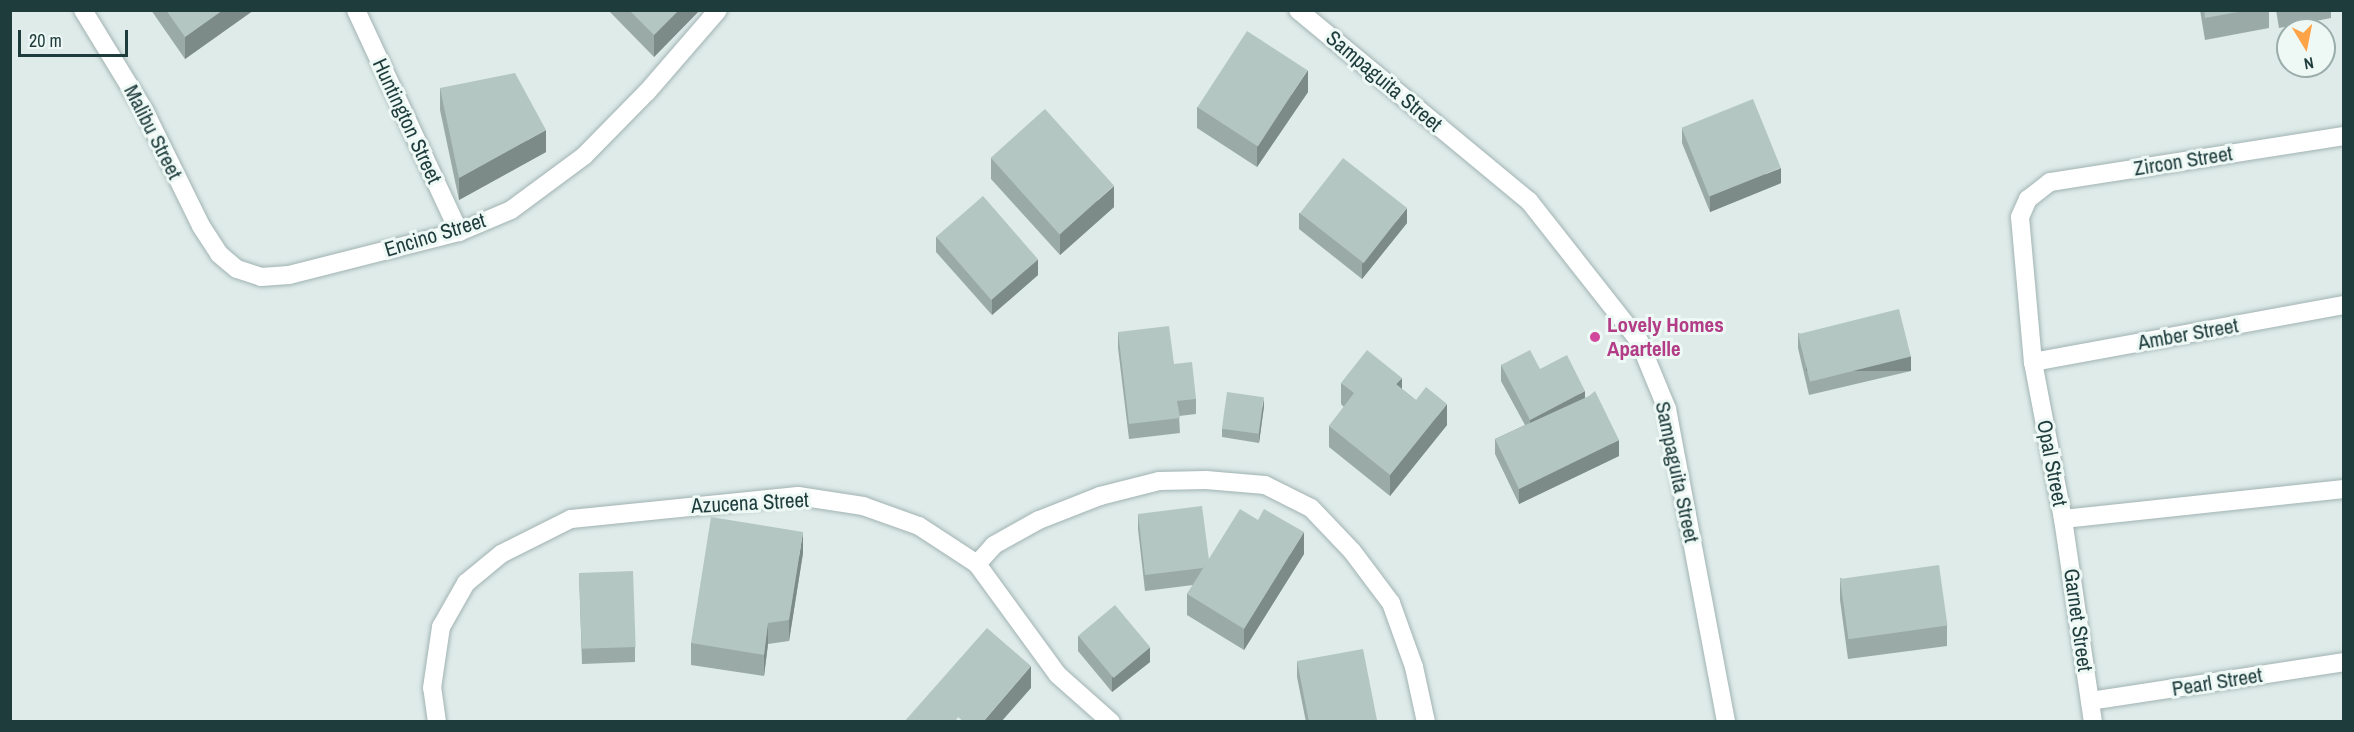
<!DOCTYPE html>
<style>
body{margin:0}
#map{position:relative;width:2354px;height:732px;overflow:hidden;background:#deebe9;font-family:"Archivo Narrow",sans-serif}
div>[style]{position:absolute}
.roads{filter:drop-shadow(0 0 2px #a1b3b2) drop-shadow(0 0 2px #a1b3b2)}
.minor>*{height:18px;margin:-9px;padding:0 9px;transform-origin:9px;border-radius:9px;background:#fff}
.wall>*{inset:0;background:#9aaaa7}
.shaded-wall>*{inset:0;background:#7d8b88;transform-origin:0 0}
.building>*{inset:0;background:#b3c6c2;transform-origin:0 0}
.dots>*{width:16px;height:16px;translate:-50% -50%;box-sizing:border-box;border:3px solid #eef8f5;border-radius:50%}
span{translate:-50% -50%;white-space:nowrap;text-align:center;line-height:1.15;-webkit-text-stroke:6px #eef8f5;paint-order:stroke}
.street-label{font-size:21px;color:#1e3c3c}
.hotel-label{font-size:21px;color:#b23c85;font-weight:700}
.left{translate:0 -50%;text-align:left}
.frame{position:absolute;inset:0;border:12px solid #1e3c3c;pointer-events:none}
.north{position:absolute;left:2276px;top:18px;width:60px;height:60px;box-sizing:border-box;background:#eef8f5;border:2px solid #9badab;border-radius:50%;rotate:170deg;font-size:16px;font-weight:700;line-height:24px;text-align:center;color:#1e3c3c}
.north::after{content:'';display:block;margin:auto;width:21px;height:27px;background:#ffa348;clip-path:polygon(50% 0,100% 100%,50% 72%,0 100%)}
.scale{position:absolute;left:18px;top:30px;width:110px;height:27px;box-sizing:border-box;border:3px solid #1e3c3c;border-top:0;padding-left:8px;font-size:18px;line-height:21px;white-space:nowrap;color:#1e3c3c;-webkit-text-stroke:4px #eef8f5;paint-order:stroke}
</style>
<div id="map">
<div class="roads">
<div class="minor">
<i style="left:83px;top:10px;width:117px;rotate:58.6deg"></i>
<i style="left:144px;top:110px;width:129px;rotate:63.8deg"></i>
<i style="left:201px;top:226px;width:33px;rotate:57deg"></i>
<i style="left:219px;top:254px;width:23px;rotate:40deg"></i>
<i style="left:237px;top:269px;width:25px;rotate:18deg"></i>
<i style="left:261px;top:277px;width:28px;rotate:-4deg"></i>
<i style="left:289px;top:275px;width:175px;rotate:-14.2deg"></i>
<i style="left:459px;top:232px;width:56px;rotate:-22.9deg"></i>
<i style="left:511px;top:210px;width:91px;rotate:-36.5deg"></i>
<i style="left:584px;top:156px;width:90px;rotate:-45.5deg"></i>
<i style="left:647px;top:92px;width:108px;rotate:-49.1deg"></i>
<i style="left:356px;top:10px;width:245px;rotate:65.1deg"></i>
<i style="left:1298px;top:10px;width:300px;rotate:39.6deg"></i>
<i style="left:1529px;top:201px;width:178px;rotate:51.8deg"></i>
<i style="left:1639px;top:341px;width:74px;rotate:67.6deg"></i>
<i style="left:1667px;top:409px;width:319px;rotate:79.3deg"></i>
<i style="left:2344px;top:136px;width:298px;rotate:171.1deg"></i>
<i style="left:2050px;top:182px;width:28px;rotate:142deg"></i>
<i style="left:2028px;top:199px;width:20px;rotate:114deg"></i>
<i style="left:2020px;top:217px;width:146px;rotate:84.9deg"></i>
<i style="left:2033px;top:362px;width:160px;rotate:79.2deg"></i>
<i style="left:2063px;top:519px;width:283px;rotate:-6.1deg"></i>
<i style="left:2033px;top:362px;width:316px;rotate:-10.4deg"></i>
<i style="left:2063px;top:519px;width:205px;rotate:81.6deg"></i>
<i style="left:977px;top:564px;width:25px;rotate:-48deg"></i>
<i style="left:994px;top:545px;width:51px;rotate:-29.1deg"></i>
<i style="left:1039px;top:520px;width:66px;rotate:-21.5deg"></i>
<i style="left:1100px;top:496px;width:61px;rotate:-14.3deg"></i>
<i style="left:1159px;top:481px;width:47px;rotate:-1.2deg"></i>
<i style="left:1206px;top:480px;width:59px;rotate:4.8deg"></i>
<i style="left:1265px;top:485px;width:51px;rotate:26.6deg"></i>
<i style="left:1311px;top:508px;width:59px;rotate:46.4deg"></i>
<i style="left:1352px;top:551px;width:65px;rotate:53.1deg"></i>
<i style="left:1391px;top:603px;width:68px;rotate:70.2deg"></i>
<i style="left:1414px;top:667px;width:56px;rotate:77.7deg"></i>
<i style="left:2090px;top:701px;width:257px;rotate:-8.7deg"></i>
<i style="left:437px;top:722px;width:34px;rotate:-98deg"></i>
<i style="left:432px;top:688px;width:62px;rotate:-81.6deg"></i>
<i style="left:441px;top:627px;width:51px;rotate:-60.4deg"></i>
<i style="left:466px;top:583px;width:45px;rotate:-39.6deg"></i>
<i style="left:501px;top:554px;width:78px;rotate:-26.6deg"></i>
<i style="left:571px;top:519px;width:228px;rotate:-5.8deg"></i>
<i style="left:798px;top:496px;width:66px;rotate:8.7deg"></i>
<i style="left:863px;top:506px;width:59px;rotate:19.7deg"></i>
<i style="left:919px;top:526px;width:69px;rotate:33.2deg"></i>
<i style="left:977px;top:564px;width:137px;rotate:53.9deg"></i>
<i style="left:1058px;top:675px;width:71px;rotate:41.6deg"></i>
</div>
</div>
<div class="wall">
<i style="clip-path:polygon(151px 10px,254px 10px,185px 59px)"></i>
<i style="clip-path:polygon(608px 10px,700px 10px,654px 57px)"></i>
<i style="clip-path:polygon(2200px 10px,2269px 10px,2269px 28px,2205px 40px)"></i>
<i style="clip-path:polygon(2276px 10px,2331px 10px,2331px 18px,2279px 28px)"></i>
<i style="clip-path:polygon(440px 88px,546px 152px,459px 200px,440px 110px)"></i>
<i style="clip-path:polygon(1308px 92px,1257px 167px,1197px 128px,1197px 107px)"></i>
<i style="clip-path:polygon(1682px 128px,1781px 183px,1710px 212px,1682px 143px)"></i>
<i style="clip-path:polygon(991px 158px,1114px 207px,1060px 255px,991px 179px)"></i>
<i style="clip-path:polygon(1299px 213px,1407px 223px,1362px 279px,1299px 229px)"></i>
<i style="clip-path:polygon(936px 237px,1038px 275px,992px 315px,936px 252px)"></i>
<i style="clip-path:polygon(1118px 332px,1174px 364px,1196px 399px,1196px 414px,1179px 416px,1180px 433px,1129px 439px,1118px 348px)"></i>
<i style="clip-path:polygon(1798px 333px,1911px 371px,1809px 395px,1798px 348px)"></i>
<i style="clip-path:polygon(1501px 365px,1540px 369px,1585px 398px,1619px 456px,1519px 504px,1495px 454px,1495px 439px,1525px 425px,1501px 381px)"></i>
<i style="clip-path:polygon(1341px 383px,1402px 389px,1447px 425px,1390px 496px,1329px 447px,1329px 426px,1344px 407px,1341px 404px)"></i>
<i style="clip-path:polygon(1264px 406px,1259px 443px,1222px 437px,1222px 429px)"></i>
<i style="clip-path:polygon(1138px 514px,1209px 560px,1304px 554px,1244px 650px,1187px 615px,1187px 594px,1193px 585px,1145px 591px,1138px 529px)"></i>
<i style="clip-path:polygon(803px 553px,789px 641px,768px 644px,764px 676px,691px 665px,691px 643px)"></i>
<i style="clip-path:polygon(579px 573px,635px 647px,635px 662px,582px 664px)"></i>
<i style="clip-path:polygon(1840px 578px,1947px 625px,1947px 646px,1848px 659px,1840px 600px)"></i>
<i style="clip-path:polygon(1078px 636px,1150px 662px,1112px 692px,1078px 651px)"></i>
<i style="clip-path:polygon(1297px 661px,1377px 722px,1306px 722px,1297px 677px)"></i>
</div>
<div class="shaded-wall">
<i style="clip-path:polygon(223px 10px,254px 10px,185px 59px,185px 37px)"></i>
<i style="clip-path:polygon(679px 10px,700px 10px,654px 57px,654px 35px)"></i>
<i style="clip-path:polygon(1308px 70px,1308px 92px,1257px 167px,1257px 146px)"></i>
<i style="clip-path:polygon(546px 130px,546px 152px,459px 200px,459px 178px)"></i>
<i style="clip-path:polygon(1781px 168px,1781px 183px,1710px 212px,1710px 196px)"></i>
<i style="clip-path:polygon(1114px 186px,1114px 207px,1060px 255px,1060px 234px)"></i>
<i style="clip-path:polygon(1407px 208px,1407px 223px,1362px 279px,1362px 264px)"></i>
<i style="clip-path:polygon(1038px 259px,1038px 275px,992px 315px,992px 299px)"></i>
<i style="left:1911px;top:356px;width:15px;height:105px;rotate:90deg"></i>
<i style="clip-path:polygon(1402px 378px,1402px 399px,1396px 384px)"></i>
<i style="clip-path:polygon(1585px 391px,1585px 406px,1530px 435px,1530px 420px)"></i>
<i style="clip-path:polygon(1264px 397px,1264px 406px,1259px 443px,1259px 435px)"></i>
<i style="clip-path:polygon(1447px 404px,1447px 425px,1390px 496px,1390px 475px)"></i>
<i style="clip-path:polygon(1619px 440px,1619px 456px,1519px 504px,1519px 489px)"></i>
<i style="clip-path:polygon(803px 532px,803px 553px,789px 641px,789px 620px)"></i>
<i style="clip-path:polygon(1304px 532px,1304px 554px,1244px 650px,1244px 629px)"></i>
<i style="clip-path:polygon(768px 623px,768px 644px,764px 676px,764px 655px)"></i>
<i style="clip-path:polygon(1150px 647px,1150px 662px,1112px 692px,1112px 677px)"></i>
<i style="clip-path:polygon(1031px 666px,1031px 688px,1001px 722px,983px 722px)"></i>
</div>
<div class="building">
<i style="clip-path:polygon(166px 10px,223px 10px,185px 37px)"></i>
<i style="clip-path:polygon(629px 10px,679px 10px,654px 35px)"></i>
<i style="clip-path:polygon(2204px 10px,2249px 10px,2205px 18px)"></i>
<i style="left:1247px;top:31px;width:72px;height:91px;rotate:33deg"></i>
<i style="clip-path:polygon(515px 73px,546px 130px,459px 178px,440px 88px)"></i>
<i style="left:1753px;top:99px;width:74px;height:77px;rotate:68deg"></i>
<i style="left:1045px;top:109px;width:103px;height:73px;rotate:48deg"></i>
<i style="left:1343px;top:158px;width:81px;height:70px;rotate:38deg"></i>
<i style="left:983px;top:196px;width:84px;height:62px;rotate:49deg"></i>
<i style="left:1899px;top:309px;width:49px;height:104px;rotate:76deg"></i>
<i style="clip-path:polygon(1169px 326px,1174px 364px,1192px 362px,1196px 399px,1177px 401px,1180px 418px,1129px 424px,1118px 332px)"></i>
<i style="clip-path:polygon(1367px 350px,1402px 378px,1396px 384px,1416px 400px,1426px 387px,1447px 404px,1390px 475px,1329px 426px,1354px 393px,1341px 383px)"></i>
<i style="clip-path:polygon(1530px 350px,1540px 369px,1567px 355px,1585px 391px,1530px 420px,1501px 365px)"></i>
<i style="clip-path:polygon(1595px 391px,1619px 440px,1519px 489px,1495px 439px,1589px 396px)"></i>
<i style="left:1227px;top:392px;width:37px;height:37px;rotate:8deg"></i>
<i style="clip-path:polygon(1202px 506px,1209px 560px,1203px 568px,1145px 575px,1138px 514px)"></i>
<i style="clip-path:polygon(1240px 509px,1258px 520px,1264px 509px,1304px 532px,1244px 629px,1187px 594px)"></i>
<i style="clip-path:polygon(711px 517px,803px 532px,789px 620px,768px 623px,764px 655px,691px 643px)"></i>
<i style="left:1939px;top:565px;width:61px;height:100px;rotate:82deg"></i>
<i style="left:633px;top:571px;width:76px;height:54px;rotate:88deg"></i>
<i style="left:1115px;top:605px;width:55px;height:48px;rotate:50deg"></i>
<i style="clip-path:polygon(987px 628px,1031px 666px,983px 722px,964px 722px,958px 717px,955px 722px,904px 722px)"></i>
<i style="clip-path:polygon(1363px 649px,1377px 720px,1371px 722px,1309px 722px,1297px 661px)"></i>
</div>
<div class="dots">
<i style="left:1595px;top:337px;background:#d1479c"></i>
</div>
<div class="street-label">
<span style="left:1384px;top:81px;rotate:40deg">Sampaguita Street</span>
<span style="left:407px;top:121px;rotate:65deg">Huntington Street</span>
<span style="left:153px;top:132px;rotate:63deg">Malibu Street</span>
<span style="left:2183px;top:161px;rotate:-9deg">Zircon Street</span>
<span style="left:435px;top:235px;rotate:-17deg">Encino Street</span>
<span style="left:2188px;top:334px;rotate:-10deg">Amber Street</span>
<span style="left:2052px;top:463px;rotate:79deg">Opal Street</span>
<span style="left:1677px;top:472px;rotate:78deg">Sampaguita Street</span>
<span style="left:750px;top:503px;rotate:-3deg">Azucena Street</span>
<span style="left:2078px;top:620px;rotate:82deg">Garnet Street</span>
<span style="left:2217px;top:682px;rotate:-9deg">Pearl Street</span>
</div>
<div class="hotel-label">
<span class="left" style="left:1607px;top:337px">Lovely Homes<br>Apartelle</span>
</div>
<div class="frame"></div>
<div class="north">N</div>
<div class="scale">20 m</div>
</div>
